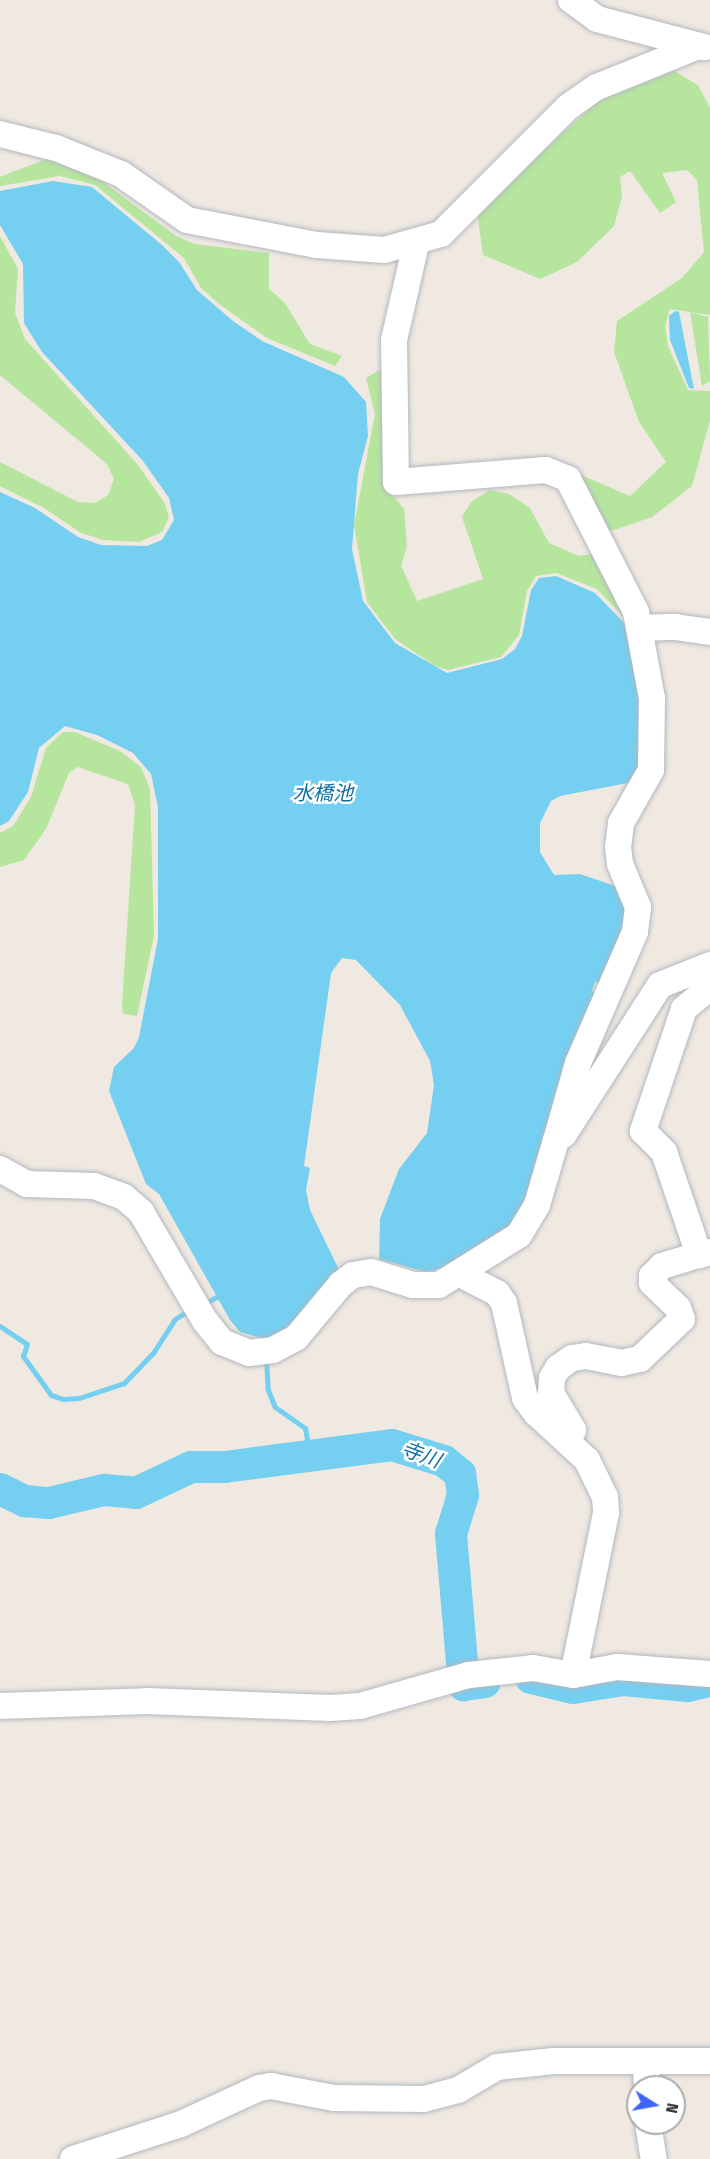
<!DOCTYPE html>
<meta charset="utf-8">
<style>
body{margin:0}
#map{position:relative;width:710px;height:2159px;overflow:hidden;background:#efe9e1;font-family:"Fira Sans Condensed","Noto Sans JP",sans-serif}
div>[style]{position:absolute}
.green>*{inset:0;background:#b6e59e}
.water>*{inset:0;background:#75cff0}
.stream>*{height:5px;margin:-2.5px;padding:0 2.5px;transform-origin:2.5px;border-radius:2.5px;background:#75cff0}
.river>*{height:32px;margin:-16px;padding:0 16px;transform-origin:16px;border-radius:16px;background:#75cff0}
.roads{filter:drop-shadow(0 0 2px #b4b7c1) drop-shadow(0 0 2px #b4b7c1)}
.minor>*{height:26px;margin:-13px;padding:0 13px;transform-origin:13px;border-radius:13px;background:#fff}
span{translate:-50% -50%;white-space:nowrap;text-align:center;line-height:1.15;-webkit-text-stroke:5px #fff;paint-order:stroke}
.water-label{font-size:20px;color:#0d6fa3;font-style:italic}
.north{position:absolute;left:626px;top:2075px;width:60px;height:60px;box-sizing:border-box;background:#fff;border:2px solid #ababab;border-radius:50%;rotate:101deg;font-size:16px;font-weight:700;line-height:24px;text-align:center;color:#2e2e2e}
.north::after{content:'';display:block;margin:auto;width:21px;height:27px;background:#4264fb;clip-path:polygon(50% 0,100% 100%,50% 72%,0 100%)}
</style>
<div id="map">
<div class="green">
<i style="clip-path:polygon(674px 71px,698px 85px,710px 108px,710px 315px,670px 309px,665px 325px,668px 346px,688px 390px,710px 391px,710px 420px,692px 486px,652px 517px,608px 532px,579px 485px,581px 475px,630px 496px,666px 462px,639px 422px,614px 352px,617px 321px,682px 278px,704px 252px,697px 180px,687px 170px,662px 173px,676px 202px,660px 213px,630px 171px,620px 177px,622px 196px,614px 226px,577px 262px,540px 279px,483px 255px,477px 212px,598px 101px)"></i>
<i style="clip-path:polygon(51px 157px,91px 173px,176px 236px,195px 244px,269px 253px,269px 289px,285px 303px,310px 344px,342px 356px,335px 366px,267px 338px,218px 303px,201px 288px,184px 258px,95px 185px,60px 176px,0 186px,0 177px)"></i>
<i style="clip-path:polygon(0 236px,18px 269px,15px 313px,25px 339px,139px 466px,165px 504px,169px 517px,162px 532px,139px 542px,104px 540px,81px 533px,44px 508px,0 486px,0 462px,78px 502px,95px 503px,108px 495px,114px 479px,107px 464px,0 375px)"></i>
<i style="clip-path:polygon(690px 312px,708px 317px,710px 381px,702px 386px)"></i>
<i style="clip-path:polygon(383px 368px,391px 493px,404px 509px,407px 546px,401px 566px,417px 601px,483px 579px,462px 517px,471px 502px,490px 490px,509px 494px,530px 508px,549px 543px,579px 556px,598px 553px,631px 625px,597px 589px,556px 573px,536px 576px,527px 591px,519px 635px,501px 657px,448px 670px,435px 666px,395px 639px,367px 602px,354px 525px,375px 414px,366px 378px)"></i>
<i style="clip-path:polygon(63px 732px,75px 732px,120px 751px,141px 767px,150px 789px,154px 936px,137px 1016px,123px 1014px,122px 1005px,135px 805px,128px 784px,78px 767px,69px 773px,46px 829px,24px 860px,0 867px,0 833px,13px 826px,31px 797px,46px 748px)"></i>
</div>
<div class="water">
<i style="clip-path:polygon(53px 181px,92px 187px,162px 245px,179px 262px,197px 290px,233px 321px,262px 341px,344px 377px,366px 402px,368px 436px,358px 474px,352px 549px,363px 601px,395px 643px,447px 673px,502px 659px,515px 649px,522px 636px,531px 590px,539px 578px,556px 576px,595px 593px,632px 631px,645px 695px,645px 770px,628px 783px,560px 796px,551px 801px,540px 823px,540px 852px,554px 875px,580px 874px,627px 890px,627px 910px,623px 931px,600px 983px,595px 982px,592px 991px,596px 993px,519px 1216px,504px 1234px,447px 1267px,426px 1272px,379px 1259px,380px 1219px,399px 1169px,427px 1133px,434px 1085px,430px 1061px,400px 1005px,356px 960px,342px 958px,331px 973px,304px 1166px,310px 1168px,306px 1190px,310px 1210px,341px 1274px,274px 1342px,240px 1332px,230px 1320px,159px 1194px,146px 1184px,109px 1091px,114px 1067px,134px 1048px,139px 1037px,158px 939px,158px 807px,151px 774px,133px 753px,97px 735px,65px 726px,39px 748px,28px 792px,9px 821px,0 826px,0 492px,35px 508px,78px 537px,101px 545px,147px 546px,162px 540px,174px 520px,169px 498px,143px 461px,42px 352px,24px 323px,23px 264px,0 225px,0 191px)"></i>
<i style="clip-path:polygon(675px 311px,679px 312px,694px 389px,689px 388px,670px 340px,669px 316px)"></i>
</div>
<div class="stream">
<i style="left:207px;top:1302px;width:15px;rotate:-28deg"></i>
<i style="left:0;top:1326px;width:32px;rotate:34deg"></i>
<i style="left:27px;top:1344px;width:13px;rotate:108deg"></i>
<i style="left:23px;top:1356px;width:48px;rotate:54.3deg"></i>
<i style="left:51px;top:1395px;width:13px;rotate:18deg"></i>
<i style="left:63px;top:1399px;width:16px;rotate:-4deg"></i>
<i style="left:79px;top:1398px;width:47px;rotate:-18.4deg"></i>
<i style="left:124px;top:1383px;width:42px;rotate:-46deg"></i>
<i style="left:153px;top:1353px;width:40px;rotate:-57.1deg"></i>
<i style="left:175px;top:1319px;width:17px;rotate:-33deg"></i>
<i style="left:266px;top:1357px;width:33px;rotate:87deg"></i>
<i style="left:268px;top:1390px;width:18px;rotate:68deg"></i>
<i style="left:275px;top:1407px;width:37px;rotate:35deg"></i>
<i style="left:305px;top:1428px;width:28px;rotate:80deg"></i>
</div>
<div class="river">
<i style="left:0;top:1489px;width:28px;rotate:26deg"></i>
<i style="left:25px;top:1501px;width:24px;rotate:5deg"></i>
<i style="left:49px;top:1503px;width:57px;rotate:-13.3deg"></i>
<i style="left:104px;top:1490px;width:32px;rotate:5deg"></i>
<i style="left:136px;top:1493px;width:61px;rotate:-25.3deg"></i>
<i style="left:191px;top:1467px;width:34px"></i>
<i style="left:225px;top:1467px;width:168px;rotate:-7.5deg"></i>
<i style="left:392px;top:1445px;width:54px;rotate:17.1deg"></i>
<i style="left:444px;top:1461px;width:21px;rotate:39deg"></i>
<i style="left:460px;top:1474px;width:21px;rotate:82deg"></i>
<i style="left:463px;top:1495px;width:41px;rotate:107.1deg"></i>
<i style="left:451px;top:1534px;width:152px;rotate:85.1deg"></i>
<i style="left:464px;top:1685px;width:21px;rotate:-8deg"></i>
<i style="left:531px;top:1678px;width:43px;rotate:13.4deg"></i>
<i style="left:573px;top:1688px;width:51px;rotate:-9.1deg"></i>
<i style="left:623px;top:1680px;width:65px;rotate:5.3deg"></i>
<i style="left:688px;top:1686px;width:23px;rotate:-13deg"></i>
</div>
<div class="roads">
<div class="minor">
<i style="left:571px;top:0;width:32px;rotate:36deg"></i>
<i style="left:597px;top:19px;width:111px;rotate:14.7deg"></i>
<i style="left:0;top:134px;width:58px;rotate:14deg"></i>
<i style="left:56px;top:148px;width:70px;rotate:21.8deg"></i>
<i style="left:121px;top:174px;width:80px;rotate:34.9deg"></i>
<i style="left:187px;top:220px;width:132px;rotate:10.9deg"></i>
<i style="left:317px;top:245px;width:67px;rotate:4.3deg"></i>
<i style="left:384px;top:250px;width:59px;rotate:-15.7deg"></i>
<i style="left:441px;top:234px;width:180px;rotate:-45deg"></i>
<i style="left:568px;top:107px;width:35px;rotate:-35deg"></i>
<i style="left:597px;top:87px;width:107px;rotate:-22deg"></i>
<i style="left:416px;top:244px;width:98px;rotate:102.9deg"></i>
<i style="left:394px;top:340px;width:142px;rotate:89.2deg"></i>
<i style="left:396px;top:482px;width:150px;rotate:-4.6deg"></i>
<i style="left:546px;top:470px;width:24px;rotate:22deg"></i>
<i style="left:568px;top:479px;width:149px;rotate:62.9deg"></i>
<i style="left:636px;top:612px;width:87px;rotate:79.5deg"></i>
<i style="left:652px;top:698px;width:72px;rotate:90.8deg"></i>
<i style="left:651px;top:770px;width:61px;rotate:119.5deg"></i>
<i style="left:621px;top:823px;width:24px;rotate:97deg"></i>
<i style="left:618px;top:847px;width:17px;rotate:83deg"></i>
<i style="left:620px;top:864px;width:47px;rotate:67.3deg"></i>
<i style="left:638px;top:907px;width:25px;rotate:97deg"></i>
<i style="left:635px;top:932px;width:143px;rotate:113.5deg"></i>
<i style="left:578px;top:1063px;width:80px;rotate:105.9deg"></i>
<i style="left:639px;top:628px;width:36px;rotate:-2deg"></i>
<i style="left:675px;top:627px;width:35px;rotate:8deg"></i>
<i style="left:710px;top:987px;width:34px;rotate:140deg"></i>
<i style="left:684px;top:1009px;width:129px;rotate:108.6deg"></i>
<i style="left:643px;top:1131px;width:30px;rotate:45deg"></i>
<i style="left:664px;top:1152px;width:109px;rotate:71.2deg"></i>
<i style="left:699px;top:1255px;width:11px;rotate:-15deg"></i>
<i style="left:0;top:1169px;width:31px;rotate:29deg"></i>
<i style="left:27px;top:1184px;width:67px;rotate:1.7deg"></i>
<i style="left:94px;top:1186px;width:32px;rotate:20deg"></i>
<i style="left:124px;top:1197px;width:23px;rotate:41deg"></i>
<i style="left:141px;top:1212px;width:126px;rotate:59.6deg"></i>
<i style="left:205px;top:1321px;width:27px;rotate:51deg"></i>
<i style="left:222px;top:1342px;width:29px;rotate:22deg"></i>
<i style="left:249px;top:1353px;width:24px;rotate:-7deg"></i>
<i style="left:273px;top:1350px;width:26px;rotate:-28deg"></i>
<i style="left:296px;top:1338px;width:70px;rotate:-50.2deg"></i>
<i style="left:341px;top:1284px;width:15px;rotate:-37deg"></i>
<i style="left:353px;top:1275px;width:18px;rotate:-9deg"></i>
<i style="left:371px;top:1272px;width:44px;rotate:17.2deg"></i>
<i style="left:413px;top:1285px;width:26px"></i>
<i style="left:439px;top:1285px;width:94px;rotate:-32deg"></i>
<i style="left:519px;top:1235px;width:35px;rotate:-59deg"></i>
<i style="left:537px;top:1205px;width:68px;rotate:-73.7deg"></i>
<i style="left:556px;top:1140px;width:10px;rotate:-37deg"></i>
<i style="left:564px;top:1134px;width:177px;rotate:-57.2deg"></i>
<i style="left:660px;top:985px;width:54px;rotate:-21.8deg"></i>
<i style="left:460px;top:1274px;width:42px;rotate:27.2deg"></i>
<i style="left:497px;top:1293px;width:12px;rotate:55deg"></i>
<i style="left:504px;top:1303px;width:97px;rotate:77.5deg"></i>
<i style="left:525px;top:1398px;width:19px;rotate:54deg"></i>
<i style="left:536px;top:1413px;width:69px;rotate:42.7deg"></i>
<i style="left:587px;top:1460px;width:41px;rotate:64.1deg"></i>
<i style="left:605px;top:1497px;width:16px;rotate:86deg"></i>
<i style="left:606px;top:1513px;width:165px;rotate:101.5deg"></i>
<i style="left:568px;top:1442px;width:13px;rotate:-67deg"></i>
<i style="left:573px;top:1430px;width:43px;rotate:-120.7deg"></i>
<i style="left:551px;top:1393px;width:15px;rotate:-86deg"></i>
<i style="left:552px;top:1378px;width:12px;rotate:-59deg"></i>
<i style="left:558px;top:1368px;width:17px;rotate:-36deg"></i>
<i style="left:572px;top:1358px;width:14px;rotate:-8deg"></i>
<i style="left:586px;top:1356px;width:36px;rotate:11deg"></i>
<i style="left:621px;top:1363px;width:19px;rotate:-12deg"></i>
<i style="left:640px;top:1359px;width:58px;rotate:-43.6deg"></i>
<i style="left:682px;top:1319px;width:12px;rotate:-110deg"></i>
<i style="left:678px;top:1308px;width:36px;rotate:-136deg"></i>
<i style="left:652px;top:1283px;width:7px;rotate:-90deg"></i>
<i style="left:652px;top:1276px;width:14px;rotate:-45deg"></i>
<i style="left:662px;top:1266px;width:39px;rotate:-17deg"></i>
<i style="left:0;top:1706px;width:147px;rotate:-1.9deg"></i>
<i style="left:147px;top:1701px;width:183px;rotate:2.2deg"></i>
<i style="left:330px;top:1708px;width:30px;rotate:-4deg"></i>
<i style="left:360px;top:1706px;width:113px;rotate:-15.9deg"></i>
<i style="left:469px;top:1675px;width:64px;rotate:-6.2deg"></i>
<i style="left:533px;top:1668px;width:41px;rotate:9.9deg"></i>
<i style="left:573px;top:1675px;width:45px;rotate:-10.3deg"></i>
<i style="left:617px;top:1667px;width:93px;rotate:4.3deg"></i>
<i style="left:646px;top:2062px;width:25px;rotate:88deg"></i>
<i style="left:648px;top:2123px;width:36px;rotate:81deg"></i>
<i style="left:73px;top:2159px;width:114px;rotate:-18deg"></i>
<i style="left:181px;top:2124px;width:86px;rotate:-24.8deg"></i>
<i style="left:259px;top:2088px;width:12px;rotate:-9deg"></i>
<i style="left:271px;top:2086px;width:64px;rotate:10.8deg"></i>
<i style="left:334px;top:2098px;width:90px;rotate:0.6deg"></i>
<i style="left:424px;top:2099px;width:35px;rotate:-15deg"></i>
<i style="left:458px;top:2090px;width:45px;rotate:-30.5deg"></i>
<i style="left:497px;top:2067px;width:57px;rotate:-6deg"></i>
<i style="left:554px;top:2061px;width:156px"></i>
</div>
</div>
<div class="water-label">
<span style="left:323px;top:793px">水橋池</span>
<span style="left:421px;top:1455px;rotate:20deg">寺川</span>
</div>
<div class="north">N</div>
</div>
